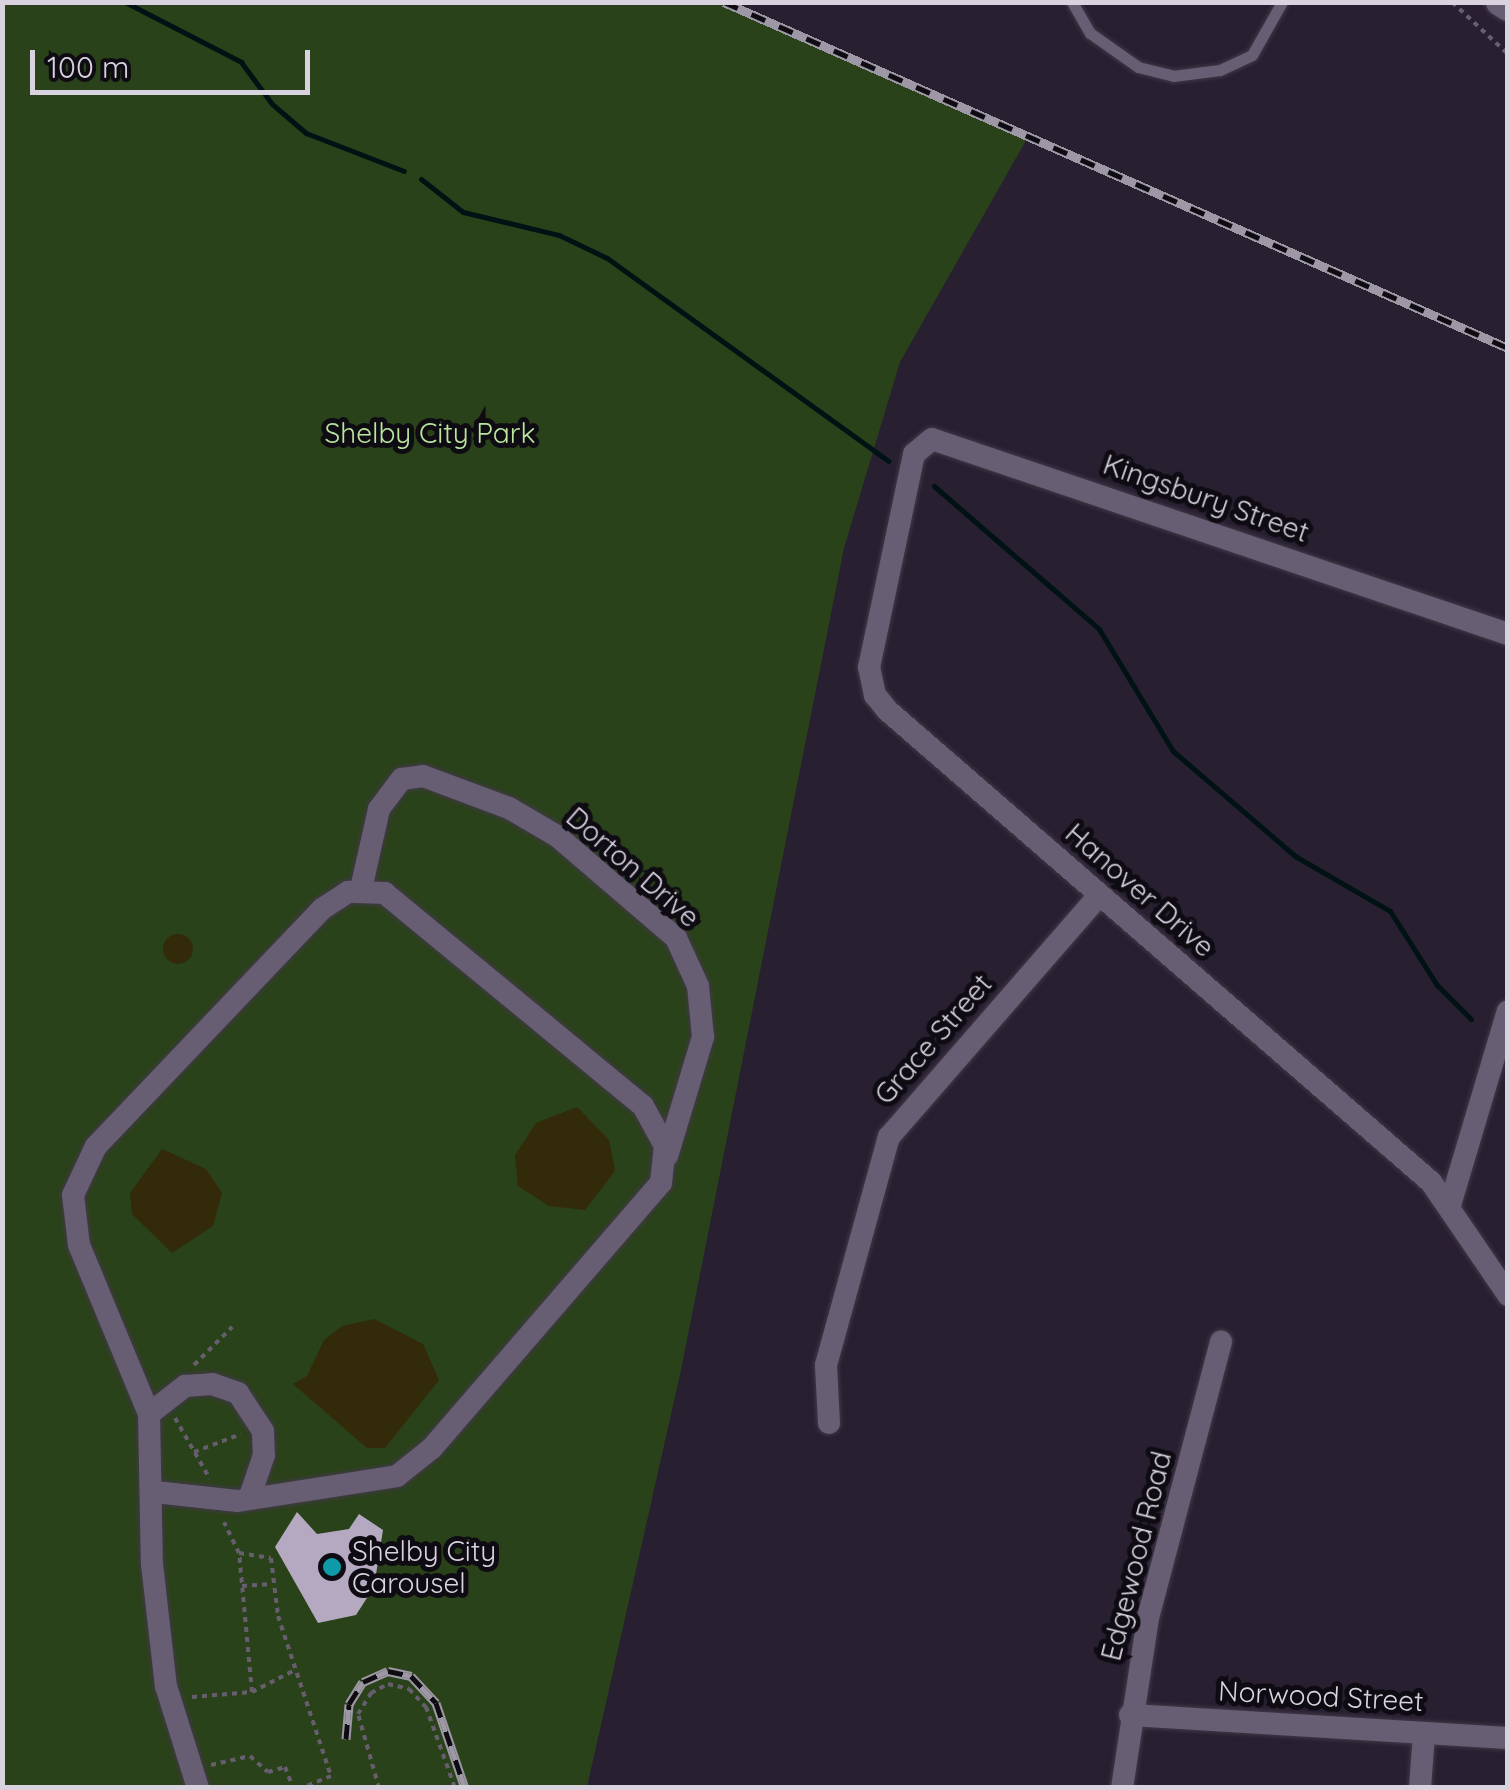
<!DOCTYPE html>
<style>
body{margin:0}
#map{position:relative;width:1510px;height:1790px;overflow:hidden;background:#281f31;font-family:Quicksand,sans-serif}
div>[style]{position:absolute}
.green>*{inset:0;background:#2a4219}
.sand>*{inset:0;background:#322a09}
.round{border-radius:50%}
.stream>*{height:5px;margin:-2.5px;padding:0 2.5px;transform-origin:2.5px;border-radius:2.5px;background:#001214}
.building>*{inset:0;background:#b4a9c1}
.path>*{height:4px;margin-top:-2px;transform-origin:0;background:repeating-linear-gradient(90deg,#665e6f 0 5px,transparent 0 10px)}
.roads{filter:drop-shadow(0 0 2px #403948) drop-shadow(0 0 2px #403948)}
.service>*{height:11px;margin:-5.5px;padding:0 5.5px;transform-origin:5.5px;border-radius:5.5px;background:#685e73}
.minor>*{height:22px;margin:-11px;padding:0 11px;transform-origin:11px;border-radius:11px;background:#685e73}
.tertiary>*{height:28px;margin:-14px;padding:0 14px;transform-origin:14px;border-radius:14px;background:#685e73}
.rail>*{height:9px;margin-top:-4.5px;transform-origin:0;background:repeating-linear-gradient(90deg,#0e0b13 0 15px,#9e97a5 0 30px);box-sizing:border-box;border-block:2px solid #9e97a5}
.dots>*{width:28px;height:28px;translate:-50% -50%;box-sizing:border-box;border:5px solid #0e0b13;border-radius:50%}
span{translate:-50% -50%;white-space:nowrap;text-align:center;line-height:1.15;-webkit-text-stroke:10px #0e0b13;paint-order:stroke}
.park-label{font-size:28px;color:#b9e59e}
.street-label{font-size:28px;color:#d9d3e0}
.poi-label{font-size:28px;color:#d9d3e0}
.left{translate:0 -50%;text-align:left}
.frame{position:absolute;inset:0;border:5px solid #d9d3e0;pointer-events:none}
.scale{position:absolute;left:30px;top:50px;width:280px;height:45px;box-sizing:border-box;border:5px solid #d9d3e0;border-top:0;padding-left:12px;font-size:30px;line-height:35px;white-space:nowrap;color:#d9d3e0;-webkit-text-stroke:8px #0e0b13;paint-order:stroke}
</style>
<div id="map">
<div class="green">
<i style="clip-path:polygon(3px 3px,724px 3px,1028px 137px,900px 362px,844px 548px,681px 1370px,587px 1787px,3px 1787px)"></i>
</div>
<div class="sand">
<i class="round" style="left:163px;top:934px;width:30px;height:30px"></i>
<i style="clip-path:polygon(577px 1107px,609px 1140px,615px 1171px,585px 1210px,549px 1206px,518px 1186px,515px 1155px,536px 1123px)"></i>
<i style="clip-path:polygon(162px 1149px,206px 1169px,222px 1193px,213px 1226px,172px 1253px,132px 1214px,130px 1193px)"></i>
<i style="clip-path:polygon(374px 1319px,423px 1344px,439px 1380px,385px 1448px,367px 1448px,293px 1384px,307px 1376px,324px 1340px,342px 1326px)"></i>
</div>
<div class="stream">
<i style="left:125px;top:2px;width:131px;rotate:27.3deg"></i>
<i style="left:241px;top:62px;width:52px;rotate:53.6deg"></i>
<i style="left:272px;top:104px;width:45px;rotate:40.5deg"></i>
<i style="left:306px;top:133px;width:105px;rotate:21.2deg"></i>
<i style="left:421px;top:179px;width:53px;rotate:38.2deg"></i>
<i style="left:463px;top:212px;width:99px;rotate:13.5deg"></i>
<i style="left:559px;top:235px;width:53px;rotate:25.6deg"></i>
<i style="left:607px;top:258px;width:347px;rotate:35.8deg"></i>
<i style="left:934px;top:486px;width:218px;rotate:40.9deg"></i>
<i style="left:1099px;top:629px;width:143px;rotate:58.8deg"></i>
<i style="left:1173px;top:751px;width:161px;rotate:40.7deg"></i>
<i style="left:1295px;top:856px;width:110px;rotate:30.1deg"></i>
<i style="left:1390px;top:911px;width:88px;rotate:57.6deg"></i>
<i style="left:1437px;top:985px;width:48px;rotate:45deg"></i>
</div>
<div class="building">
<i style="clip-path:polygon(297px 1512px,317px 1534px,349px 1529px,359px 1514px,383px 1530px,374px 1587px,356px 1615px,318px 1623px,275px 1547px)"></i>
</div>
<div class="path">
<i style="left:1452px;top:2px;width:76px;rotate:42.9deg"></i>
<i style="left:194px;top:1365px;width:54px;rotate:-45deg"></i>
<i style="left:175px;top:1418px;width:70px;rotate:60.2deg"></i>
<i style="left:194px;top:1452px;width:50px;rotate:-21deg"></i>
<i style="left:239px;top:1553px;width:32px;rotate:9deg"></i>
<i style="left:271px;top:1558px;width:58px;rotate:83.1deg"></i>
<i style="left:278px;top:1616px;width:169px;rotate:71.7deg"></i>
<i style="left:331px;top:1776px;width:32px;rotate:158deg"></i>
<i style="left:242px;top:1586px;width:30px;rotate:-4deg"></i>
<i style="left:252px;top:1692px;width:46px;rotate:-27.1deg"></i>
<i style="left:192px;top:1697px;width:60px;rotate:-4.8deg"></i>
<i style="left:252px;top:1692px;width:140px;rotate:-95.3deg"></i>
<i style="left:239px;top:1553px;width:34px;rotate:-116deg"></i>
<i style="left:211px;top:1765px;width:40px;rotate:-13deg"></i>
<i style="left:250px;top:1756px;width:24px;rotate:42deg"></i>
<i style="left:268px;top:1772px;width:18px;rotate:-16deg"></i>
<i style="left:285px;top:1767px;width:22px;rotate:69deg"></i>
<i style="left:379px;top:1788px;width:77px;rotate:-105.8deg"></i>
<i style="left:358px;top:1714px;width:25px;rotate:-58deg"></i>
<i style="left:371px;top:1693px;width:19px;rotate:-28deg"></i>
<i style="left:388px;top:1684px;width:22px;rotate:13deg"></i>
<i style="left:409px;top:1689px;width:25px;rotate:47deg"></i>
<i style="left:426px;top:1707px;width:86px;rotate:70.3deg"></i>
</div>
<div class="roads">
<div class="service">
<i style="left:1072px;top:2px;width:36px;rotate:60deg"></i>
<i style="left:1090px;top:33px;width:59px;rotate:35.3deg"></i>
<i style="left:1138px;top:67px;width:36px;rotate:14deg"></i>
<i style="left:1173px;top:76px;width:47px;rotate:-7.3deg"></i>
<i style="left:1220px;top:70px;width:35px;rotate:-25deg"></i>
<i style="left:1252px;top:55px;width:61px;rotate:-60.5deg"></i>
</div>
<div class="minor">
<i style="left:1508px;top:634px;width:608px;rotate:-161.3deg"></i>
<i style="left:932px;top:439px;width:23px;rotate:140deg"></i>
<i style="left:914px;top:454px;width:218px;rotate:101.9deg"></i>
<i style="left:869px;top:667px;width:29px;rotate:78deg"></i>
<i style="left:875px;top:695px;width:19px;rotate:51deg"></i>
<i style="left:887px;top:710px;width:720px;rotate:40.95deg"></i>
<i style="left:1431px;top:1182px;width:137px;rotate:55.7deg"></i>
<i style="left:361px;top:889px;width:82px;rotate:-77.3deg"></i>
<i style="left:379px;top:809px;width:38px;rotate:-53deg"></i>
<i style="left:402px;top:779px;width:21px;rotate:-8deg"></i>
<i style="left:423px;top:776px;width:92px;rotate:20.4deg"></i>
<i style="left:509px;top:808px;width:56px;rotate:30.3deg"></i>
<i style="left:557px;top:836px;width:157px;rotate:40.6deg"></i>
<i style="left:676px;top:938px;width:53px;rotate:65.4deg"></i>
<i style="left:698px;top:986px;width:51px;rotate:84.4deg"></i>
<i style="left:703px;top:1037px;width:124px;rotate:106.8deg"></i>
<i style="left:1450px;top:1205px;width:202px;rotate:-73.4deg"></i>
<i style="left:149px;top:1414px;width:46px;rotate:-37.9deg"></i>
<i style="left:185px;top:1386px;width:27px;rotate:-4deg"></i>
<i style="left:212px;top:1384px;width:28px;rotate:19deg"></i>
<i style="left:238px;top:1393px;width:45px;rotate:56.7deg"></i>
<i style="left:263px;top:1431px;width:24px;rotate:88deg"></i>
<i style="left:264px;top:1455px;width:46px;rotate:108.8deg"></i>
<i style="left:829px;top:1423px;width:58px;rotate:-93deg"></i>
<i style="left:826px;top:1365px;width:237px;rotate:-74.6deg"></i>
<i style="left:889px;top:1137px;width:320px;rotate:-49deg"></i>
<i style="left:155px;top:1492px;width:83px;rotate:6.2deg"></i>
<i style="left:238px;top:1501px;width:161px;rotate:-8.9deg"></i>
<i style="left:397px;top:1476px;width:45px;rotate:-38.7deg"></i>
<i style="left:432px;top:1448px;width:350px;rotate:-49.2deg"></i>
<i style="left:661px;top:1183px;width:37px;rotate:-84deg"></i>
<i style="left:665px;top:1146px;width:46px;rotate:-118.8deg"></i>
<i style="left:643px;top:1106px;width:335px;rotate:-140.5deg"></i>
<i style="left:385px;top:893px;width:37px;rotate:-178deg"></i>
<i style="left:348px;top:892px;width:31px;rotate:147deg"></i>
<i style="left:322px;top:909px;width:327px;rotate:133.6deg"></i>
<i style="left:96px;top:1146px;width:54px;rotate:115.1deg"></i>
<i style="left:73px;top:1195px;width:50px;rotate:83.2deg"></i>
<i style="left:79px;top:1245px;width:183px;rotate:67.5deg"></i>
<i style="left:149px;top:1414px;width:150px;rotate:88.9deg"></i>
<i style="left:152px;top:1564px;width:123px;rotate:83.5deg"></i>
<i style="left:166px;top:1686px;width:107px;rotate:72.6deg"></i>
<i style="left:1130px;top:1715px;width:379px;rotate:3.5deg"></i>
<i style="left:1122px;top:1788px;width:172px;rotate:-81.3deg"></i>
<i style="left:1148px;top:1618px;width:286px;rotate:-75.2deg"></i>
<i style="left:1420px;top:1788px;width:55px;rotate:-85.8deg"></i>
</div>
<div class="tertiary">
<i style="left:1500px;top:2px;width:9px;rotate:32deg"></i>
</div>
</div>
<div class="rail">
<i style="left:724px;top:2px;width:857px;rotate:23.81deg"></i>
<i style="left:346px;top:1739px;width:35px;rotate:-85deg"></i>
<i style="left:349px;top:1704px;width:26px;rotate:-58deg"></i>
<i style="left:363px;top:1682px;width:27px;rotate:-24deg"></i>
<i style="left:388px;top:1671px;width:24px;rotate:12deg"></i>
<i style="left:411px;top:1676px;width:37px;rotate:47deg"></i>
<i style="left:436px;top:1703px;width:90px;rotate:71.2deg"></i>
</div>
<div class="dots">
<i style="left:332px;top:1567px;background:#0f9aa8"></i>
</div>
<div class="park-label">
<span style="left:430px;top:433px">Shelby City Park</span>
</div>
<div class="street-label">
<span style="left:1206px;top:498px;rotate:19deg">Kingsbury Street</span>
<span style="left:633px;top:867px;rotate:41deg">Dorton Drive</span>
<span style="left:1140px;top:890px;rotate:41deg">Hanover Drive</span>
<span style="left:933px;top:1039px;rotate:-49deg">Grace Street</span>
<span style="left:1136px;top:1556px;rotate:-76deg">Edgewood Road</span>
<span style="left:1321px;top:1696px;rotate:3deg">Norwood Street</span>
</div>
<div class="poi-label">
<span class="left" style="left:352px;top:1567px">Shelby City<br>Carousel</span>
</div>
<div class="frame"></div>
<div class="scale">100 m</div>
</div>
